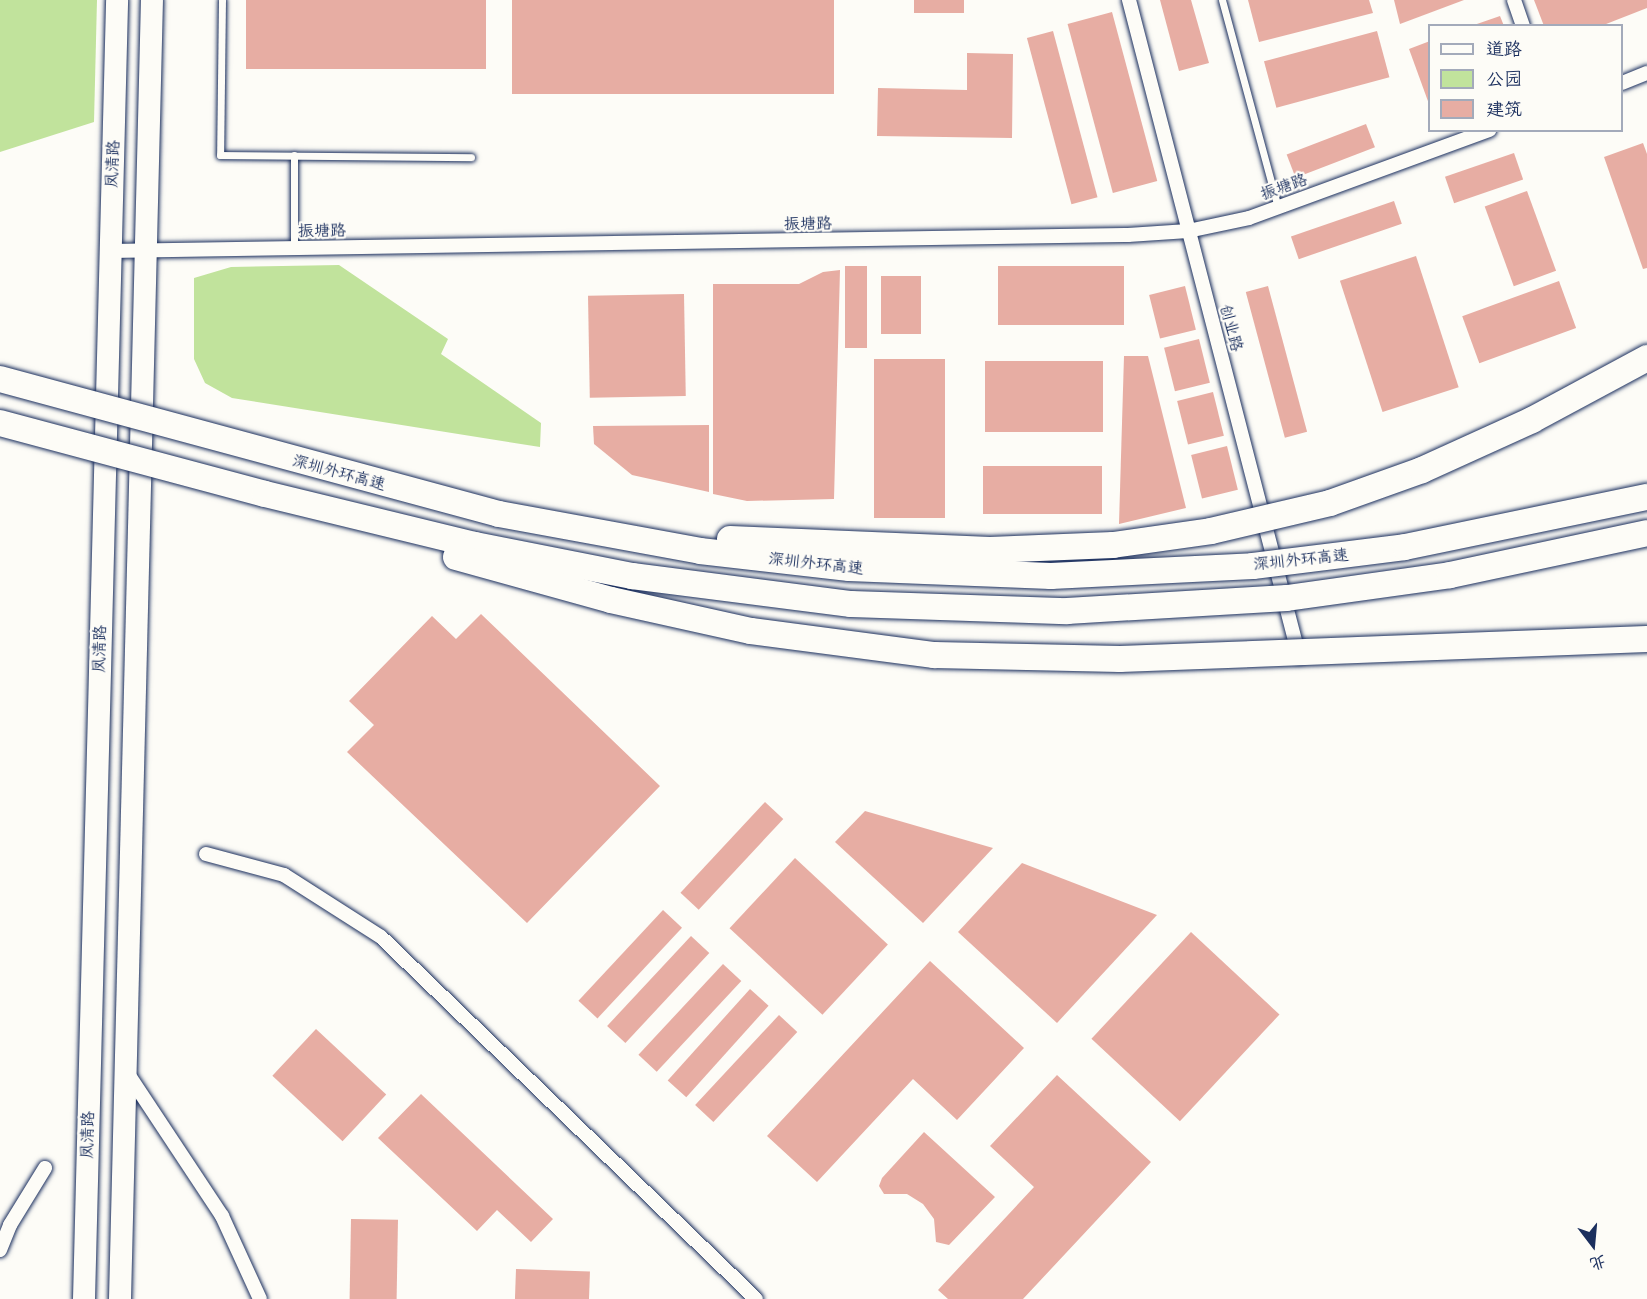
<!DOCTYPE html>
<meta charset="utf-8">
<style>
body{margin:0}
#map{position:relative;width:1647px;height:1299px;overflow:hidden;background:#fdfcf7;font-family:Sriracha,"LXGW WenKai TC",sans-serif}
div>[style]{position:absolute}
.green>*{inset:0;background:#c1e39c}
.building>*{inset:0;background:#e7ada3;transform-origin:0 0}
.roads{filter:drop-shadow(0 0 2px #1b2f5e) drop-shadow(0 0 2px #1b2f5e)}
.service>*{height:7px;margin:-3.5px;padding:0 3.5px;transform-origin:3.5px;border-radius:3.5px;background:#fdfcf7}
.minor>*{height:14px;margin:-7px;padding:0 7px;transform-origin:7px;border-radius:7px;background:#fdfcf7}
.trunk>*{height:22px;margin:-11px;padding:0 11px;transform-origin:11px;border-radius:11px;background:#fdfcf7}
.bridges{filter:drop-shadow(0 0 2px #1b2f5e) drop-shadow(0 0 2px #1b2f5e)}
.motorway-bridge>*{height:26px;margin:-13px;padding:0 13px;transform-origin:13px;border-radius:13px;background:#fdfcf7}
span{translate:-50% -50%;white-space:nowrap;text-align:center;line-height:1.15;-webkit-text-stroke:4.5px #fdfcf7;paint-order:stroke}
.street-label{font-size:16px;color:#1b2f5e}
.legend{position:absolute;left:1428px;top:24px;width:195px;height:108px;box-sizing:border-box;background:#fdfcf7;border:2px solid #a3aaba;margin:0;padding:8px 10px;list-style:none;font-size:18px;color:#1b2f5e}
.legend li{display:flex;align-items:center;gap:12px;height:30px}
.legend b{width:30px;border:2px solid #a3aaba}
.north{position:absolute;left:1563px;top:1215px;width:60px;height:60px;-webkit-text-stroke:4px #fdfcf7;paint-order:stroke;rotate:164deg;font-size:16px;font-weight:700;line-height:24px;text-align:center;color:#1b2f5e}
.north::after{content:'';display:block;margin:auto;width:21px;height:27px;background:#1b2f5e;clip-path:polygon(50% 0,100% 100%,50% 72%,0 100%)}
</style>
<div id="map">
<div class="green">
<i style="clip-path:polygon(0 0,97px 0,94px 122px,0 152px)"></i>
<i style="clip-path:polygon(339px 265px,448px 339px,441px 354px,541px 423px,540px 447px,232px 398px,205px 383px,194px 359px,194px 278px,231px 267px)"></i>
</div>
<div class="building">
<i style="left:246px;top:0;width:240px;height:69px"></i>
<i style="left:512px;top:0;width:322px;height:94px"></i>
<i style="left:914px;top:0;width:50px;height:13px"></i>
<i style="clip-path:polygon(1160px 0,1191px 0,1209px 63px,1179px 71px)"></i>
<i style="clip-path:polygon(1248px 0,1369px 0,1373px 13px,1259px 42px)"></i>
<i style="clip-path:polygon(1394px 0,1464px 0,1400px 24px)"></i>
<i style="clip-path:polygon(1534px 0,1647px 0,1647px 8px,1601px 26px,1544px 26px)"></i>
<i style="left:1112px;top:12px;width:175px;height:46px;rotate:75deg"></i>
<i style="clip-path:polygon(1500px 16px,1504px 26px,1474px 26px,1474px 25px)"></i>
<i style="left:1053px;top:31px;width:172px;height:27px;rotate:75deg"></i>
<i style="left:1377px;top:31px;width:48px;height:117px;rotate:75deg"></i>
<i style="clip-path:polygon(1430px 41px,1430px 104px,1429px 104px,1409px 49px)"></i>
<i style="clip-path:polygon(967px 53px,1013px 54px,1012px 138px,877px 136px,878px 88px,967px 90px)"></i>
<i style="left:1366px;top:124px;width:25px;height:85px;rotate:69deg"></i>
<i style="clip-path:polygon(1643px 143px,1647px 154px,1647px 268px,1643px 269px,1604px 157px)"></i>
<i style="left:1514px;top:153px;width:28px;height:73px;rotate:71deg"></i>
<i style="left:1527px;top:191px;width:85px;height:45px;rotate:70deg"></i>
<i style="left:1394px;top:201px;width:24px;height:109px;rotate:71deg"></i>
<i style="left:1416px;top:256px;width:138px;height:80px;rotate:72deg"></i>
<i style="left:845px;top:266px;width:22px;height:82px"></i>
<i style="left:998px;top:266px;width:126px;height:59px"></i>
<i style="clip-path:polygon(840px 270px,834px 499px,747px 501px,713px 494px,713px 284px,799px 284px,823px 272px)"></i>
<i style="left:921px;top:276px;width:58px;height:40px;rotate:90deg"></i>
<i style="left:1559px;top:281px;width:50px;height:103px;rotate:70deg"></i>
<i style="left:1185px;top:286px;width:45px;height:37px;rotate:76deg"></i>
<i style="left:1268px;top:286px;width:151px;height:23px;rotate:75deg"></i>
<i style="left:684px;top:294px;width:102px;height:96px;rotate:89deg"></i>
<i style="left:1199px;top:339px;width:45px;height:36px;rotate:76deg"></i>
<i style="clip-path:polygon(1124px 356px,1148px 356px,1186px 508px,1119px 524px)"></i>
<i style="left:874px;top:359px;width:71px;height:159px"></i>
<i style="left:985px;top:361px;width:118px;height:71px"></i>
<i style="left:1213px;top:392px;width:45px;height:37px;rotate:76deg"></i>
<i style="clip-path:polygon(709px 425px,709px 492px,632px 475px,594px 444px,593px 426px)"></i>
<i style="left:1227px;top:446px;width:45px;height:37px;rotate:76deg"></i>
<i style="left:983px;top:466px;width:119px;height:48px"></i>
<i style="clip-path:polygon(481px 614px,660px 786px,527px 923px,347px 752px,374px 725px,349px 701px,432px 616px,456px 639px)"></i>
<i style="left:765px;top:802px;width:25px;height:124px;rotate:43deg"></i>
<i style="clip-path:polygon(865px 811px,993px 848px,923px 923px,835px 842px)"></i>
<i style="left:795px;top:858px;width:127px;height:96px;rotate:43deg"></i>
<i style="clip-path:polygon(1022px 863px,1157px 915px,1057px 1023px,958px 932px)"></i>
<i style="left:663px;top:910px;width:26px;height:124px;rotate:43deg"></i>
<i style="left:1191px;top:932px;width:121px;height:146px;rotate:43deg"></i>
<i style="left:691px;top:936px;width:25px;height:123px;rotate:43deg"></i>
<i style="clip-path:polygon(930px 961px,1024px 1048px,957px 1120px,913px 1079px,817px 1182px,767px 1136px)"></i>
<i style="left:723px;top:964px;width:25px;height:124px;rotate:43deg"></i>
<i style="left:750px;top:989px;width:25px;height:123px;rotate:42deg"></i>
<i style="left:779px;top:1015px;width:25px;height:123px;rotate:43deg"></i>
<i style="left:316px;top:1029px;width:96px;height:64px;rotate:43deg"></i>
<i style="clip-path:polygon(1057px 1075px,1151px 1162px,1023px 1299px,948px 1299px,938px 1290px,1034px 1187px,990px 1146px)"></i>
<i style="clip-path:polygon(421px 1094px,553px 1219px,531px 1242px,497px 1210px,477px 1231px,378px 1138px)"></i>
<i style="clip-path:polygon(924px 1132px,995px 1197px,949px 1245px,936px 1242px,934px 1219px,923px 1204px,907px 1194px,884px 1194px,879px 1186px,882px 1178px)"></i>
<i style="left:351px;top:1219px;width:47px;height:80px;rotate:1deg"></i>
<i style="left:516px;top:1269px;width:74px;height:30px;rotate:2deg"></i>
</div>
<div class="roads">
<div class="service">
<i style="left:222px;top:0;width:155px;rotate:90.7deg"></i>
<i style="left:220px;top:155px;width:251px;rotate:0.5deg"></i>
<i style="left:1222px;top:0;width:214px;rotate:74.9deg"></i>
<i style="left:294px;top:155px;width:93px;rotate:90deg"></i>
</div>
<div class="minor">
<i style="left:1129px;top:0;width:678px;rotate:75.47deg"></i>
<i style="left:1514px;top:0;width:28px;rotate:71deg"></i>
<i style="left:1622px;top:83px;width:27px;rotate:-22deg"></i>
<i style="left:110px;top:251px;width:1018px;rotate:-0.9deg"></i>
<i style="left:1128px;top:235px;width:60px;rotate:-3.8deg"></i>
<i style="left:1188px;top:231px;width:62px;rotate:-12deg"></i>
<i style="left:1249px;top:218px;width:256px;rotate:-20.1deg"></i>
<i style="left:206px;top:854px;width:81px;rotate:15.1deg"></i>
<i style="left:284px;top:875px;width:115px;rotate:32.6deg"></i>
<i style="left:381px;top:937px;width:521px;rotate:43.99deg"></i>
<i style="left:126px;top:1071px;width:174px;rotate:56.5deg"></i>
<i style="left:222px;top:1216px;width:91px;rotate:65.4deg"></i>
<i style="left:0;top:1250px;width:27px;rotate:-68deg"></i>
<i style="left:10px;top:1225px;width:67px;rotate:-58.4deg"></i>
</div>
<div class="trunk">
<i style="left:84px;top:1299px;width:1299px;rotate:-88.54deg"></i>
<i style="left:120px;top:1299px;width:1299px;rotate:-88.59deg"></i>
</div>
</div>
<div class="bridges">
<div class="motorway-bridge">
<i style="left:0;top:379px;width:517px;rotate:15.14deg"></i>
<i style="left:499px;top:514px;width:204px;rotate:10.4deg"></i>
<i style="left:700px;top:551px;width:150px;rotate:6.5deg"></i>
<i style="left:849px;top:568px;width:202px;rotate:2.3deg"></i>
<i style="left:1051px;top:576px;width:202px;rotate:-2.8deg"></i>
<i style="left:1253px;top:566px;width:153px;rotate:-7.1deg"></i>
<i style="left:1405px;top:547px;width:247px;rotate:-11.7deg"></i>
<i style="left:0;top:423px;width:274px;rotate:15deg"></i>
<i style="left:265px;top:494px;width:216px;rotate:13.7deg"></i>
<i style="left:475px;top:545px;width:160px;rotate:11.2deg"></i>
<i style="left:632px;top:576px;width:221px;rotate:7.3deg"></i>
<i style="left:851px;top:604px;width:216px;rotate:1.9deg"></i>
<i style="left:1067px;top:611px;width:220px;rotate:-3.4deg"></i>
<i style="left:1287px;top:598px;width:165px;rotate:-8deg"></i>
<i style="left:1450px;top:575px;width:201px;rotate:-12deg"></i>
<i style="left:730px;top:539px;width:260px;rotate:2.4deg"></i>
<i style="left:990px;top:550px;width:123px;rotate:-2.3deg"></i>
<i style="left:1113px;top:545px;width:99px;rotate:-8.1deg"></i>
<i style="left:1211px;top:531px;width:122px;rotate:-13.2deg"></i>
<i style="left:1330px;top:503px;width:98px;rotate:-19.7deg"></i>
<i style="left:1422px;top:470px;width:121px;rotate:-24.4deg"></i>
<i style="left:1532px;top:420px;width:131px;rotate:-28.3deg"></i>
<i style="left:456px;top:557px;width:161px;rotate:15.5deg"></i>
<i style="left:611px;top:600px;width:143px;rotate:12.5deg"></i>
<i style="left:751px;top:631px;width:185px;rotate:7.5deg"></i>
<i style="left:934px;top:655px;width:186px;rotate:1.2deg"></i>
<i style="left:1120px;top:659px;width:527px;rotate:-2.17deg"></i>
</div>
</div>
<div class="street-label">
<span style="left:113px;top:164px;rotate:-88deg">凤清路</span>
<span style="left:1284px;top:187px;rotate:-20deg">振塘路</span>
<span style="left:808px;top:224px;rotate:-1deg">振塘路</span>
<span style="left:322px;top:231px;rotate:-1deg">振塘路</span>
<span style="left:1231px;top:328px;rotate:75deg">创业路</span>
<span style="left:339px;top:473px;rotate:15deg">深圳外环高速</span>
<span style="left:1301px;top:560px;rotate:-6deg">深圳外环高速</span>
<span style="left:816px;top:564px;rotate:6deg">深圳外环高速</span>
<span style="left:100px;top:649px;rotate:-89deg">凤清路</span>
<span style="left:88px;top:1135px;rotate:-89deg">凤清路</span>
</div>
<ul class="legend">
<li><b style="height:8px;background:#fdfcf7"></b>道路</li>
<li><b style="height:16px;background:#c1e39c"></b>公园</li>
<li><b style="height:16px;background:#e7ada3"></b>建筑</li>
</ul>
<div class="north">北</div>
</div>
